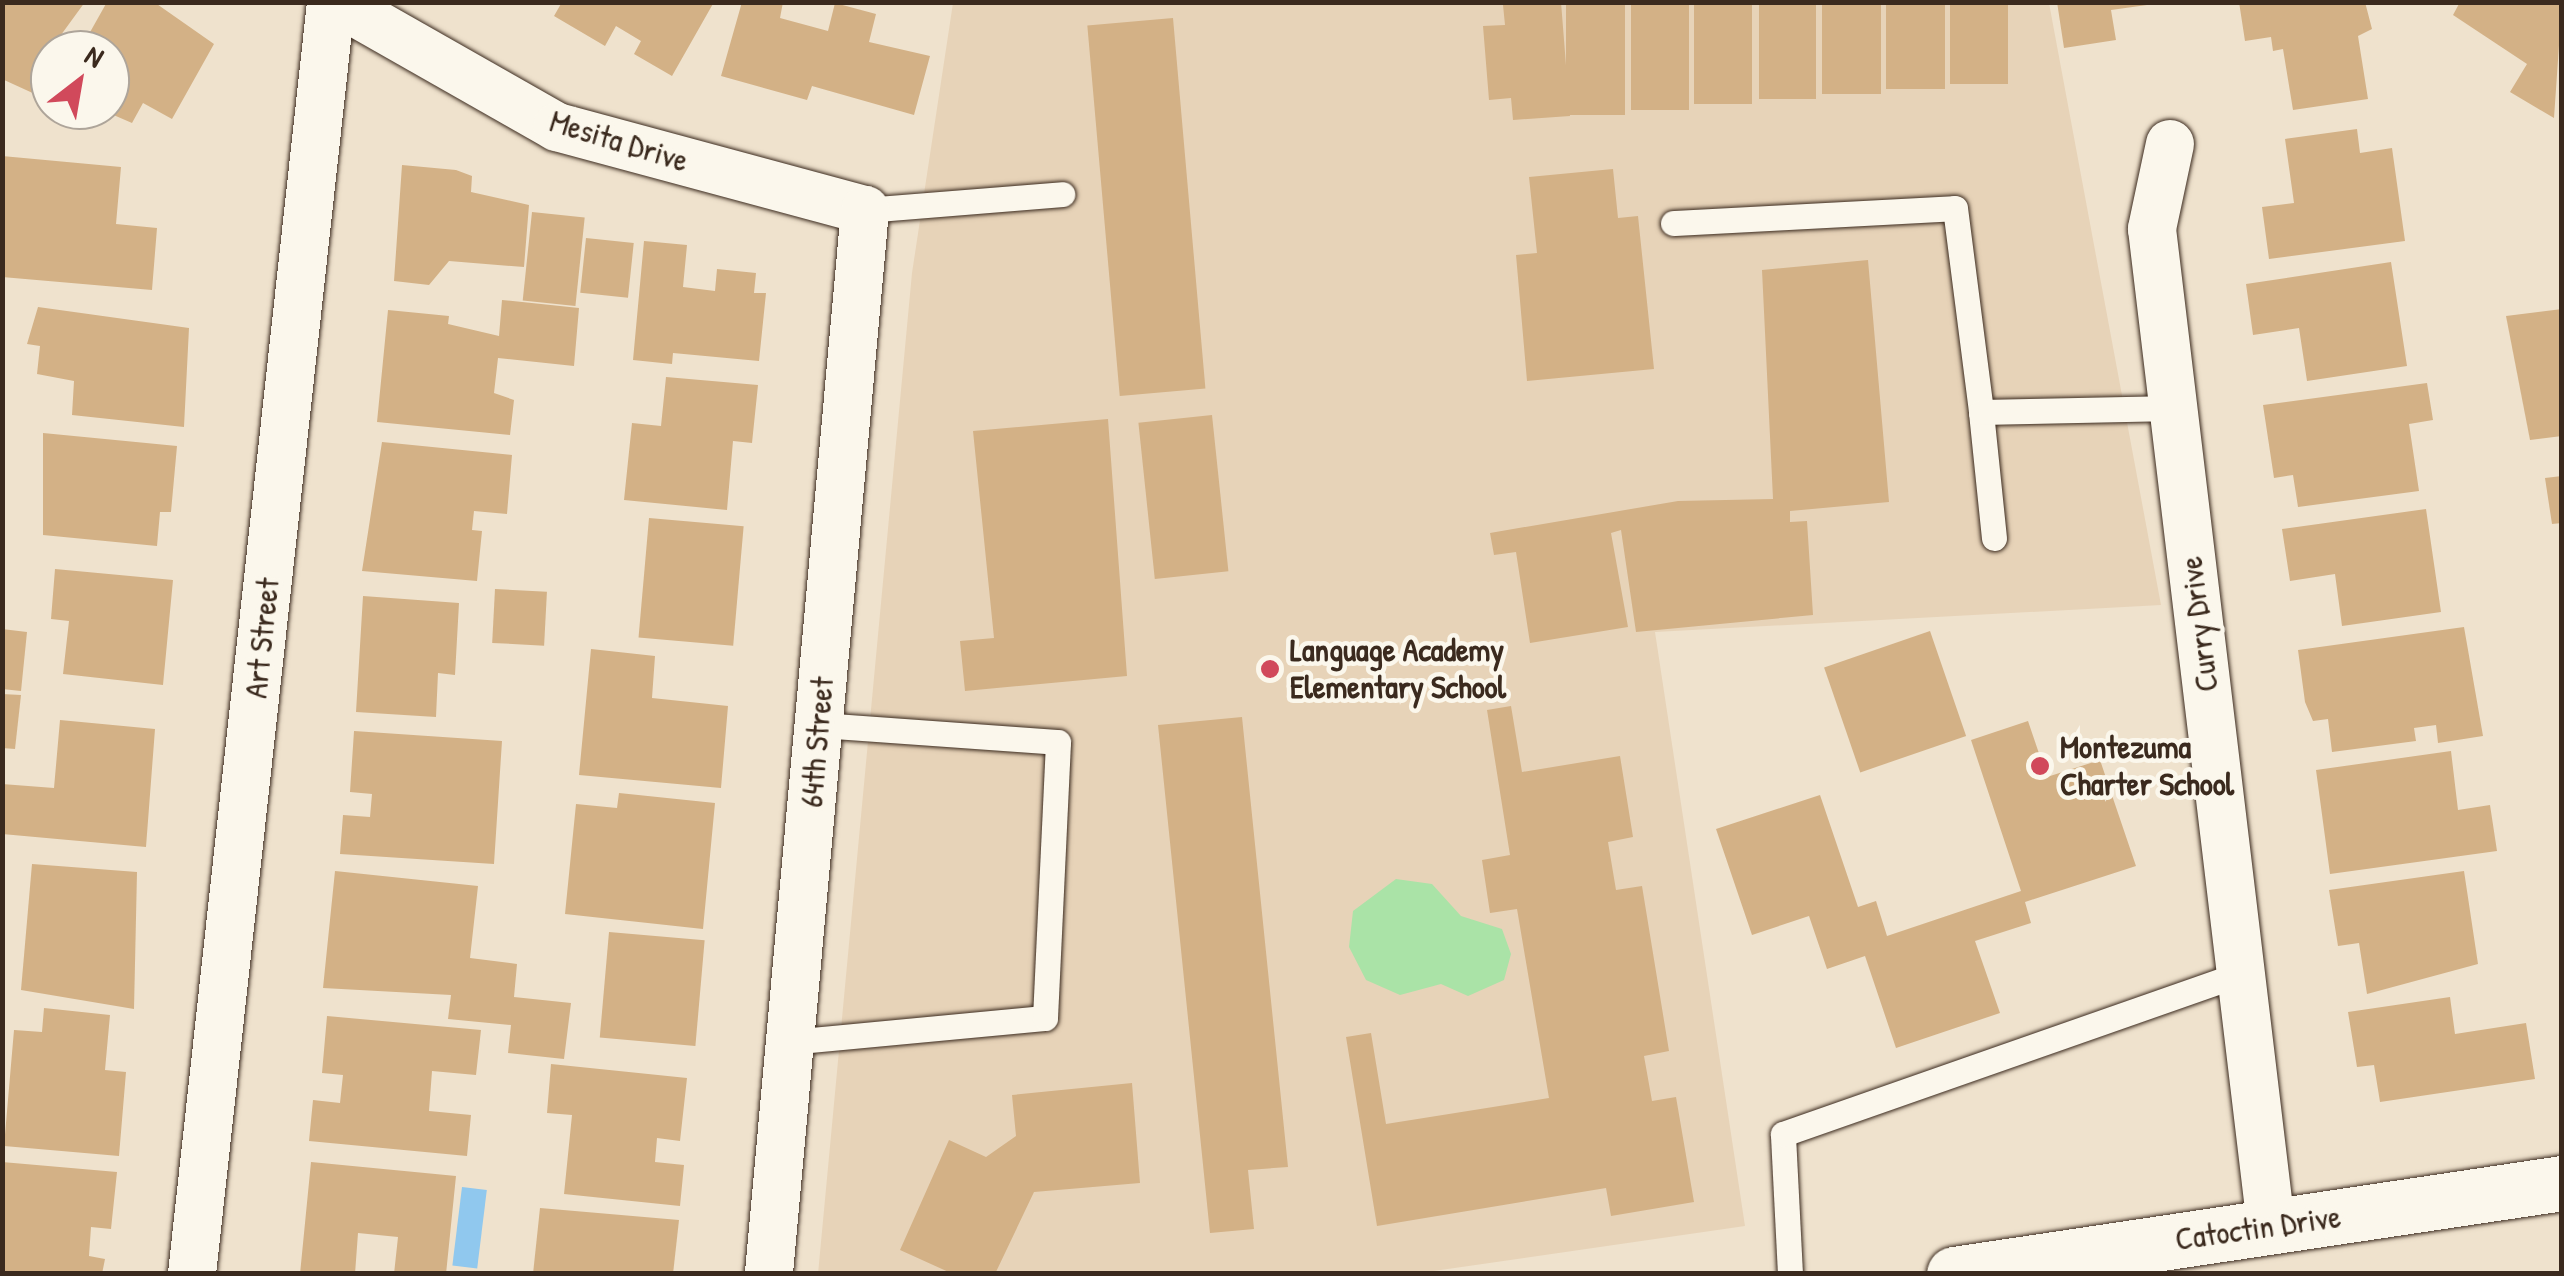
<!DOCTYPE html>
<style>
body{margin:0}
#map{position:relative;width:2564px;height:1276px;overflow:hidden;background:#efe2cd;font-family:"Patrick Hand",sans-serif}
div>[style]{position:absolute}
.built>*{inset:0;background:#e7d3b8}
.green>*{inset:0;background:#aae3a7}
.water>*{inset:0;background:#90c8ee;transform-origin:0 0}
.building>*{inset:0;background:#d3b186;transform-origin:0 0}
.roads{filter:drop-shadow(0 0 2px #3b2a1e) drop-shadow(0 0 2px #3b2a1e)}
.service>*{height:25px;margin:-12.5px;padding:0 12.5px;transform-origin:12.5px;border-radius:12.5px;background:#fbf7ec}
.minor>*{height:48px;margin:-24px;padding:0 24px;transform-origin:24px;border-radius:24px;background:#fbf7ec}
.tertiary>*{height:55px;margin:-27.5px;padding:0 27.5px;transform-origin:27.5px;border-radius:27.5px;background:#fbf7ec}
.dots>*{width:28px;height:28px;translate:-50% -50%;box-sizing:border-box;border:5px solid #fbf7ec;border-radius:50%}
span{translate:-50% -50%;white-space:nowrap;text-align:center;line-height:1.15;-webkit-text-stroke:9px #fbf7ec;paint-order:stroke}
.street-label{font-size:32px;color:#3b2a1e}
.poi-label{font-size:32px;color:#3b2a1e;font-weight:700}
.left{translate:0 -50%;text-align:left}
.frame{position:absolute;inset:0;border:5px solid #3b2a1e;pointer-events:none}
.north{position:absolute;left:30px;top:30px;width:100px;height:100px;box-sizing:border-box;background:#fbf7ec;border:2px solid #aea59a;border-radius:50%;rotate:31deg;font-size:28px;font-weight:700;line-height:40px;text-align:center;color:#3b2a1e}
.north::after{content:'';display:block;margin:auto;width:35px;height:45px;background:#d1495b;clip-path:polygon(50% 0,100% 100%,50% 72%,0 100%)}
</style>
<div id="map">
<div class="built">
<i style="clip-path:polygon(953px 3px,2049px 3px,2161px 605px,1655px 632px,1745px 1226px,1413px 1274px,818px 1274px,912px 273px)"></i>
</div>
<div class="green">
<i style="clip-path:polygon(1396px 879px,1432px 884px,1461px 916px,1502px 929px,1511px 954px,1504px 980px,1468px 996px,1441px 984px,1400px 995px,1366px 980px,1349px 947px,1353px 911px)"></i>
</div>
<div class="water">
<i style="left:462px;top:1187px;width:25px;height:79px;rotate:7deg"></i>
</div>
<div class="building">
<i style="clip-path:polygon(2px 2px,85px 2px,50px 50px,37px 95px,2px 79px)"></i>
<i style="clip-path:polygon(107px 2px,154px 2px,214px 44px,172px 119px,143px 103px,132px 123px,102px 110px,110px 110px,110px 50px,80px 50px)"></i>
<i style="clip-path:polygon(562px 2px,714px 2px,672px 76px,634px 54px,641px 41px,616px 26px,605px 46px,554px 16px)"></i>
<i style="clip-path:polygon(742px 2px,783px 2px,780px 18px,828px 31px,835px 3px,876px 14px,869px 42px,930px 56px,914px 115px,812px 86px,807px 100px,721px 76px)"></i>
<i style="clip-path:polygon(1561px 2px,1570px 116px,1513px 120px,1511px 98px,1489px 100px,1483px 26px,1505px 25px,1503px 5px)"></i>
<i style="left:1566px;top:2px;width:59px;height:113px"></i>
<i style="left:1631px;top:2px;width:58px;height:108px"></i>
<i style="left:1694px;top:2px;width:58px;height:102px"></i>
<i style="left:1759px;top:2px;width:57px;height:97px"></i>
<i style="left:1822px;top:2px;width:59px;height:92px"></i>
<i style="left:1886px;top:2px;width:59px;height:87px"></i>
<i style="left:1950px;top:2px;width:58px;height:82px"></i>
<i style="clip-path:polygon(2057px 2px,2147px 2px,2147px 5px,2111px 10px,2116px 40px,2064px 48px)"></i>
<i style="clip-path:polygon(2239px 2px,2365px 2px,2372px 29px,2358px 36px,2368px 99px,2293px 110px,2283px 49px,2273px 51px,2271px 37px,2245px 41px)"></i>
<i style="clip-path:polygon(2460px 2px,2562px 2px,2554px 118px,2510px 92px,2527px 64px,2453px 15px)"></i>
<i style="left:1173px;top:18px;width:372px;height:86px;rotate:85deg"></i>
<i style="clip-path:polygon(2357px 129px,2360px 153px,2392px 148px,2405px 241px,2269px 259px,2262px 207px,2294px 203px,2285px 139px)"></i>
<i style="clip-path:polygon(2px 156px,121px 167px,116px 224px,157px 228px,152px 290px,2px 277px)"></i>
<i style="clip-path:polygon(402px 165px,456px 170px,472px 176px,471px 192px,529px 205px,524px 267px,449px 261px,429px 285px,394px 281px)"></i>
<i style="clip-path:polygon(1613px 169px,1618px 218px,1638px 216px,1654px 369px,1527px 381px,1516px 255px,1537px 253px,1529px 177px)"></i>
<i style="left:532px;top:212px;width:53px;height:89px;rotate:6deg"></i>
<i style="left:586px;top:238px;width:48px;height:55px;rotate:6deg"></i>
<i style="clip-path:polygon(644px 241px,687px 245px,683px 287px,715px 291px,717px 269px,756px 273px,754px 293px,766px 293px,759px 361px,673px 353px,672px 364px,633px 360px)"></i>
<i style="clip-path:polygon(1868px 260px,1889px 502px,1790px 511px,1790px 522px,1807px 521px,1813px 615px,1636px 632px,1621px 530px,1611px 533px,1628px 627px,1530px 643px,1516px 552px,1494px 555px,1490px 533px,1678px 501px,1773px 499px,1762px 270px)"></i>
<i style="clip-path:polygon(2391px 262px,2407px 366px,2307px 381px,2299px 328px,2253px 335px,2246px 284px)"></i>
<i style="clip-path:polygon(502px 300px,579px 308px,574px 366px,498px 358px,494px 393px,514px 400px,510px 435px,377px 422px,388px 310px,449px 316px,448px 324px,499px 336px)"></i>
<i style="clip-path:polygon(38px 307px,189px 328px,184px 427px,72px 415px,74px 381px,37px 374px,40px 346px,27px 344px)"></i>
<i style="clip-path:polygon(2562px 309px,2562px 436px,2530px 440px,2506px 316px)"></i>
<i style="clip-path:polygon(666px 377px,758px 385px,752px 443px,733px 441px,727px 510px,624px 500px,632px 423px,661px 426px)"></i>
<i style="clip-path:polygon(2427px 383px,2433px 420px,2409px 424px,2419px 491px,2298px 507px,2293px 475px,2274px 478px,2263px 405px)"></i>
<i style="left:1212px;top:415px;width:157px;height:74px;rotate:84deg"></i>
<i style="clip-path:polygon(1108px 419px,1127px 676px,965px 691px,960px 641px,994px 638px,973px 431px)"></i>
<i style="clip-path:polygon(43px 433px,177px 446px,171px 512px,160px 512px,157px 546px,43px 535px)"></i>
<i style="clip-path:polygon(382px 442px,512px 455px,507px 514px,474px 511px,472px 530px,482px 531px,477px 581px,362px 571px)"></i>
<i style="clip-path:polygon(2562px 476px,2562px 523px,2552px 524px,2545px 478px)"></i>
<i style="clip-path:polygon(2426px 509px,2441px 612px,2342px 626px,2335px 574px,2290px 581px,2282px 529px)"></i>
<i style="left:649px;top:518px;width:95px;height:120px;rotate:5deg"></i>
<i style="clip-path:polygon(55px 569px,173px 580px,163px 685px,63px 674px,69px 621px,51px 619px)"></i>
<i style="left:495px;top:589px;width:52px;height:54px;rotate:3deg"></i>
<i style="clip-path:polygon(363px 596px,459px 603px,455px 675px,438px 673px,436px 717px,356px 712px)"></i>
<i style="clip-path:polygon(2464px 627px,2483px 736px,2438px 743px,2436px 725px,2414px 728px,2416px 741px,2332px 752px,2328px 719px,2313px 721px,2305px 702px,2298px 650px)"></i>
<i style="clip-path:polygon(2px 629px,27px 632px,21px 691px,2px 689px)"></i>
<i style="left:1930px;top:631px;width:111px;height:112px;rotate:71deg"></i>
<i style="clip-path:polygon(591px 649px,655px 656px,652px 698px,728px 706px,721px 788px,579px 775px)"></i>
<i style="clip-path:polygon(2px 694px,21px 695px,15px 749px,2px 748px)"></i>
<i style="clip-path:polygon(1511px 706px,1522px 772px,1620px 756px,1633px 837px,1608px 842px,1616px 890px,1642px 886px,1669px 1051px,1644px 1056px,1652px 1101px,1676px 1097px,1694px 1202px,1611px 1216px,1606px 1188px,1377px 1226px,1346px 1037px,1371px 1033px,1386px 1124px,1549px 1098px,1517px 909px,1490px 913px,1482px 860px,1510px 855px,1487px 710px)"></i>
<i style="clip-path:polygon(1242px 717px,1288px 1167px,1248px 1170px,1254px 1229px,1210px 1233px,1158px 725px)"></i>
<i style="clip-path:polygon(60px 720px,155px 729px,146px 847px,2px 834px,2px 784px,54px 788px)"></i>
<i style="clip-path:polygon(2028px 721px,2047px 777px,2100px 760px,2136px 866px,2025px 902px,2031px 923px,1975px 941px,2000px 1013px,1896px 1048px,1865px 956px,1827px 969px,1809px 916px,1752px 935px,1716px 829px,1820px 795px,1858px 907px,1876px 901px,1887px 936px,2021px 891px,1971px 740px)"></i>
<i style="clip-path:polygon(354px 731px,502px 741px,494px 864px,340px 854px,343px 815px,370px 817px,372px 794px,350px 792px)"></i>
<i style="clip-path:polygon(2451px 751px,2458px 810px,2490px 805px,2497px 851px,2330px 874px,2316px 770px)"></i>
<i style="clip-path:polygon(619px 793px,715px 803px,703px 929px,565px 914px,576px 804px,617px 808px)"></i>
<i style="clip-path:polygon(32px 864px,137px 872px,134px 1009px,21px 990px)"></i>
<i style="clip-path:polygon(335px 871px,478px 886px,470px 958px,517px 964px,514px 997px,571px 1003px,564px 1059px,508px 1053px,511px 1025px,448px 1019px,451px 995px,323px 988px)"></i>
<i style="clip-path:polygon(2464px 871px,2478px 964px,2367px 994px,2359px 943px,2338px 946px,2329px 890px)"></i>
<i style="left:609px;top:932px;width:96px;height:106px;rotate:5deg"></i>
<i style="clip-path:polygon(2450px 997px,2455px 1034px,2526px 1023px,2535px 1079px,2380px 1102px,2374px 1065px,2357px 1067px,2348px 1012px)"></i>
<i style="clip-path:polygon(44px 1008px,110px 1015px,105px 1070px,126px 1072px,119px 1156px,4px 1146px,14px 1030px,42px 1032px)"></i>
<i style="clip-path:polygon(327px 1016px,481px 1030px,476px 1075px,432px 1071px,429px 1111px,471px 1115px,467px 1156px,309px 1141px,313px 1100px,340px 1103px,343px 1075px,322px 1073px)"></i>
<i style="clip-path:polygon(551px 1064px,687px 1078px,680px 1141px,657px 1138px,655px 1162px,684px 1165px,680px 1206px,564px 1194px,572px 1115px,547px 1113px)"></i>
<i style="clip-path:polygon(1132px 1083px,1140px 1183px,1034px 1192px,995px 1274px,953px 1274px,900px 1250px,949px 1140px,986px 1157px,1016px 1136px,1012px 1095px)"></i>
<i style="clip-path:polygon(2px 1162px,117px 1172px,111px 1229px,91px 1227px,89px 1256px,105px 1259px,102px 1274px,2px 1274px)"></i>
<i style="clip-path:polygon(311px 1162px,456px 1176px,446px 1274px,394px 1274px,398px 1237px,358px 1233px,355px 1274px,300px 1274px)"></i>
<i style="clip-path:polygon(540px 1208px,679px 1220px,673px 1274px,533px 1274px)"></i>
</div>
<div class="roads">
<div class="service">
<i style="left:865px;top:210px;width:198px;rotate:-4.6deg"></i>
<i style="left:1673px;top:223px;width:282px;rotate:-3deg"></i>
<i style="left:1955px;top:208px;width:206px;rotate:82.7deg"></i>
<i style="left:1994px;top:538px;width:127px;rotate:-95.9deg"></i>
<i style="left:1981px;top:412px;width:193px;rotate:-1.2deg"></i>
<i style="left:790px;top:1042px;width:256px;rotate:-5.4deg"></i>
<i style="left:1045px;top:1018px;width:276px;rotate:-87.3deg"></i>
<i style="left:1058px;top:742px;width:240px;rotate:-175.9deg"></i>
<i style="left:1790px;top:1274px;width:140px;rotate:-92.9deg"></i>
<i style="left:1783px;top:1134px;width:485px;rotate:-19.3deg"></i>
</div>
<div class="minor">
<i style="left:337px;top:2px;width:253px;rotate:29.6deg"></i>
<i style="left:557px;top:127px;width:319px;rotate:15.1deg"></i>
<i style="left:865px;top:210px;width:1068px;rotate:95.16deg"></i>
<i style="left:2170px;top:144px;width:87px;rotate:102deg"></i>
<i style="left:2152px;top:229px;width:1003px;rotate:83.19deg"></i>
<i style="left:192px;top:1274px;width:1280px;rotate:-83.76deg"></i>
</div>
<div class="tertiary">
<i style="left:1954px;top:1274px;width:615px;rotate:-8.51deg"></i>
</div>
</div>
<div class="dots">
<i style="left:1270px;top:669px;background:#d1495b"></i>
<i style="left:2040px;top:766px;background:#d1495b"></i>
</div>
<div class="street-label">
<span style="left:619px;top:141px;rotate:17deg">Mesita Drive</span>
<span style="left:2199px;top:624px;rotate:-97deg">Curry Drive</span>
<span style="left:262px;top:638px;rotate:-84deg">Art Street</span>
<span style="left:817px;top:742px;rotate:-85deg">64th Street</span>
<span style="left:2258px;top:1228px;rotate:-8deg">Catoctin Drive</span>
</div>
<div class="poi-label">
<span class="left" style="left:1290px;top:669px">Language Academy<br>Elementary School</span>
<span class="left" style="left:2060px;top:766px">Montezuma<br>Charter School</span>
</div>
<div class="frame"></div>
<div class="north">N</div>
</div>
